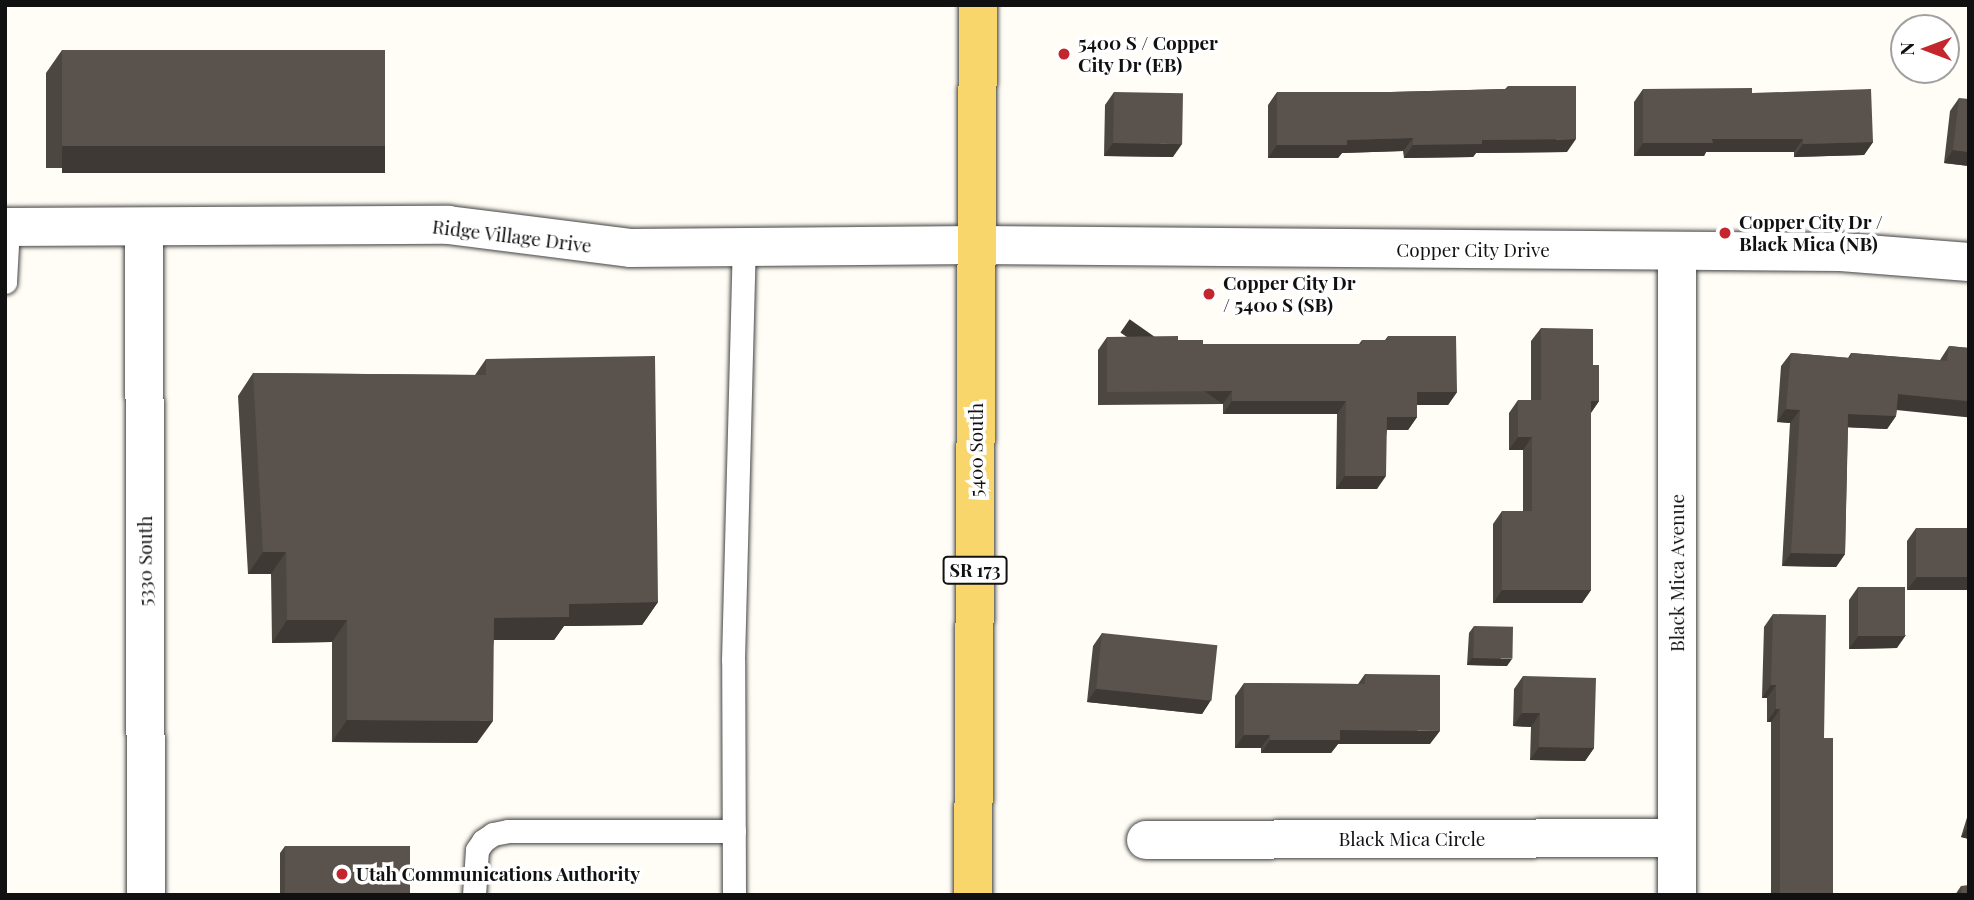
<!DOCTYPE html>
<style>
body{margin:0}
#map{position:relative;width:1974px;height:900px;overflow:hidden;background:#fffdf5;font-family:"Playfair Display",serif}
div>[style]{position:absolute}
.roads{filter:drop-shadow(0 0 2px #444) drop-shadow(0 0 2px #444)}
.lane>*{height:23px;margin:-11.5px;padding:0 11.5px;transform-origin:11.5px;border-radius:11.5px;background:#fff}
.street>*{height:38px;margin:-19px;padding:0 19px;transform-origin:19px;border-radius:19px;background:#fff}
.primary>*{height:38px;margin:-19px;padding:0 19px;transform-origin:19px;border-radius:19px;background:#f9d66b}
.wall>*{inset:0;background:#4d4742}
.shaded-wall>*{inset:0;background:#3f3936;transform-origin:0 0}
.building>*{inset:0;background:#5a524d;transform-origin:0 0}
.dots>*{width:19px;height:19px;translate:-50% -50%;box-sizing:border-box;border:4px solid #fff;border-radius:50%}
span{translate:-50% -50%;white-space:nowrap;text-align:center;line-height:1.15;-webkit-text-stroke:7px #fff;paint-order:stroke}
.shield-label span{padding:2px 5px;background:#fff;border:2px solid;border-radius:5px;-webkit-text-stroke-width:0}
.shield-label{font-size:18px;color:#111;font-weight:700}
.poi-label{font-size:19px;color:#111;font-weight:700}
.left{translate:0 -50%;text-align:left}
.street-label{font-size:19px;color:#111}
.frame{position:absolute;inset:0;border:7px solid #111;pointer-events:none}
.north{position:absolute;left:1890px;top:14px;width:70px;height:70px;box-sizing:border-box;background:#fff;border:2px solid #a0a0a0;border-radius:50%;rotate:270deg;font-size:19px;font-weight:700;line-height:28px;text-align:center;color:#111}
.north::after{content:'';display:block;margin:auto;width:24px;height:32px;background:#c4262e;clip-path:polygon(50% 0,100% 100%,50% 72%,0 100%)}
</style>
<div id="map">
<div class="roads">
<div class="lane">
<i style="left:5px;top:282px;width:55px;rotate:-86.9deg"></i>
<i style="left:474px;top:895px;width:45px;rotate:-86.2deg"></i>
<i style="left:477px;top:850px;width:11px;rotate:-56deg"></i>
<i style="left:483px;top:841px;width:12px;rotate:-35deg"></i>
<i style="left:493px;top:834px;width:15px;rotate:-11deg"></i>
<i style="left:508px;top:831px;width:226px"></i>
<i style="left:734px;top:895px;width:235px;rotate:-90.2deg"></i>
<i style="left:733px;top:660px;width:412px;rotate:-88.5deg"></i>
</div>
<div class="street">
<i style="left:5px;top:227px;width:443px;rotate:-0.3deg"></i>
<i style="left:448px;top:225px;width:183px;rotate:7.2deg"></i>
<i style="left:630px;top:248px;width:347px;rotate:-0.5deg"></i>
<i style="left:977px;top:245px;width:864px;rotate:0.46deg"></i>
<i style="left:1841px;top:252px;width:128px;rotate:4.5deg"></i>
<i style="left:144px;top:227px;width:668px;rotate:89.83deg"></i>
<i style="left:1677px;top:251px;width:644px;rotate:90deg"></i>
<i style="left:1146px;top:840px;width:531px;rotate:-0.22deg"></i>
</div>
<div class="primary">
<i style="left:973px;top:895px;width:890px;rotate:-89.68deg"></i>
</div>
</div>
<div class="wall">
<i style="clip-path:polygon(62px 50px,369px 168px,46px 168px,46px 73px)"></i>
<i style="clip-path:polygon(1508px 86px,1567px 152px,1476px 153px,1473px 157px,1404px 158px,1403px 151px,1342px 153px,1338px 158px,1268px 158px,1268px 105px,1277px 92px,1391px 92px,1505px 89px)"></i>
<i style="clip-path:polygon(1643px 89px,1752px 93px,1873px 142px,1864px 155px,1794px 157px,1794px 152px,1706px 152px,1704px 156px,1634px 156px,1634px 102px)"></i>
<i style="clip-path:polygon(1114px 92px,1173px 157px,1104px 156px,1105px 105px)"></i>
<i style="clip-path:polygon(1959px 98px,1969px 166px,1944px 163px,1950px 111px)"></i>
<i style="clip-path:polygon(1541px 328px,1593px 365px,1599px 401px,1591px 413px,1591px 590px,1582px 603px,1493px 603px,1493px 524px,1502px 511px,1523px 511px,1523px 450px,1509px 450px,1509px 413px,1518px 400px,1531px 400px,1531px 341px)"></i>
<i style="clip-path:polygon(1388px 336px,1457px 392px,1448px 405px,1417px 405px,1417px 417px,1408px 430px,1387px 430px,1377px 489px,1336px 489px,1337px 414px,1223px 414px,1223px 404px,1098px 405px,1098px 350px,1107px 337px,1178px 340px,1203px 344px,1359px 344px,1362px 340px,1385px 340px)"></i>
<i style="clip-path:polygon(1949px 346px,1969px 348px,1969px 415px,1897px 408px,1896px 416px,1887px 429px,1848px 427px,1845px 554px,1836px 567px,1782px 566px,1790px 423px,1777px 422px,1781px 366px,1791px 353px,1848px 358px,1851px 353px,1940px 360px)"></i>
<i style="clip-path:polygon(486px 359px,658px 602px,642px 625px,564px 626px,554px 640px,494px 640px,477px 743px,332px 742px,332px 642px,272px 643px,271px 574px,248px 574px,238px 396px,253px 373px,475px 375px)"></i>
<i style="clip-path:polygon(1916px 528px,1969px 590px,1907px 590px,1907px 541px)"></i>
<i style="clip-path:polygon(1858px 587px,1897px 648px,1849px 649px,1849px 600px)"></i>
<i style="clip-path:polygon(1773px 614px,1824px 738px,1833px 895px,1771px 895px,1771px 722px,1767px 722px,1767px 698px,1762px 698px,1764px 627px)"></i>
<i style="clip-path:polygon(1474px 626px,1507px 666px,1467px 665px,1469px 633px)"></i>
<i style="clip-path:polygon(1102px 633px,1211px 700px,1202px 714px,1087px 702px,1093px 646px)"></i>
<i style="clip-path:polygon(1365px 674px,1430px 744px,1338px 744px,1331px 753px,1261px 753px,1261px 748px,1235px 748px,1235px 696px,1244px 683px,1358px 684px)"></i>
<i style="clip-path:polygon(1523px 676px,1594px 748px,1585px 761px,1530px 760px,1531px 727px,1513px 726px,1514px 689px)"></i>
<i style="clip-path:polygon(1969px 811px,1969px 839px,1961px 837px)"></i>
<i style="clip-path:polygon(285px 846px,410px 895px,280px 895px,280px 853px)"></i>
<i style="clip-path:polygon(1961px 886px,1969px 895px,1955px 895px)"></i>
</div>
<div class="shaded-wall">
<i style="clip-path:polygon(1413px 138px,1403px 151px,1342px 153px,1338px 158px,1268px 158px,1277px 145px,1347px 140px)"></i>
<i style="clip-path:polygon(1576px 139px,1567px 152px,1476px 153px,1473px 157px,1404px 158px,1413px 145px,1482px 140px)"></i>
<i style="clip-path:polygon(1712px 139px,1803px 139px,1794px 152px,1706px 152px,1704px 156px,1634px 156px,1643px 143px)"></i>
<i style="clip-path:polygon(1873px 142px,1864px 155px,1794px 157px,1803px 144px)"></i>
<i style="clip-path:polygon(1113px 143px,1182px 144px,1173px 157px,1104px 156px)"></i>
<i style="left:62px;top:146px;width:323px;height:27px"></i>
<i style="clip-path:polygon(1953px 150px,1969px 152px,1969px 166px,1944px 163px)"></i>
<i style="left:1232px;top:391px;width:16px;height:125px;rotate:125deg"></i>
<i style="clip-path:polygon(1417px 392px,1457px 392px,1448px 405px,1408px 405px)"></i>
<i style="left:1898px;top:394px;width:71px;height:16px;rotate:6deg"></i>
<i style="clip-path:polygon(1232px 401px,1346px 401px,1337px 414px,1223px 414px)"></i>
<i style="clip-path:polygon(1591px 401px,1599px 401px,1590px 414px)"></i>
<i style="clip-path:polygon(1786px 409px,1800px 410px,1790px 423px,1777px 422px)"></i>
<i style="clip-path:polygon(1848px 414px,1896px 416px,1887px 429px,1839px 427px)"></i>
<i style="clip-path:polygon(1387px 417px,1417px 417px,1408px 430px,1378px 430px)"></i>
<i style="clip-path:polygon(1518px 437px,1532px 437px,1523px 450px,1509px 450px)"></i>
<i style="clip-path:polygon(1345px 476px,1386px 476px,1377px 489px,1336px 489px)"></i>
<i style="clip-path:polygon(263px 552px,286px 552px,271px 574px,248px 574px)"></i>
<i style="clip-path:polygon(1791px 553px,1845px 554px,1836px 567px,1782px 566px)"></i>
<i style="clip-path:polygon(1917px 577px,1969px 577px,1969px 590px,1907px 590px)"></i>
<i style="clip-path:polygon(1502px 590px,1591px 590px,1582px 603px,1493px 603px)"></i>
<i style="clip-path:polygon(658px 602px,642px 625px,564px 626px,554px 640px,478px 640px,494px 618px,569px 604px)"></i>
<i style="clip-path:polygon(287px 620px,347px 620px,332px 642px,272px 643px)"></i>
<i style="clip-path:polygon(1906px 635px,1897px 648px,1849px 649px,1858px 636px)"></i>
<i style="clip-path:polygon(1472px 658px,1512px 659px,1507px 666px,1467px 665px)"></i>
<i style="clip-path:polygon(1771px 685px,1776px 685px,1767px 698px,1762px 698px)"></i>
<i style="clip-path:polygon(1096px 689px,1211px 700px,1202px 714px,1087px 702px)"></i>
<i style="clip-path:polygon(1776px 709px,1780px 709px,1771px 722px,1767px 722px)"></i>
<i style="clip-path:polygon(1522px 713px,1540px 713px,1531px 727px,1513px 726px)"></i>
<i style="clip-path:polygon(347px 720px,493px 721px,477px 743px,332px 742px)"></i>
<i style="clip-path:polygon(1340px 730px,1440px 731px,1430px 744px,1338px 744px,1331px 753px,1261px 753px,1270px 740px)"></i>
<i style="clip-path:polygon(1244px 735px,1270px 735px,1261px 748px,1235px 748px)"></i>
<i style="clip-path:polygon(1539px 747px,1594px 748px,1585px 761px,1530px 760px)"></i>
<i style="clip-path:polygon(1969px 826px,1969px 839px,1961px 837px)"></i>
</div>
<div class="building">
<i style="left:62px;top:50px;width:323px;height:96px"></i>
<i style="clip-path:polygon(1508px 86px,1576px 86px,1576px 139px,1482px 140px,1482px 144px,1413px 145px,1413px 138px,1347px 140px,1347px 145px,1277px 145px,1277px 92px,1391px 92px,1508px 89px)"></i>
<i style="clip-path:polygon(1752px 88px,1752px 93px,1871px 89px,1873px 142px,1803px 144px,1803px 139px,1712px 139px,1713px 143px,1643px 143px,1643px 89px)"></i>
<i style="left:1114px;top:92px;width:69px;height:51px;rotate:1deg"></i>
<i style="clip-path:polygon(1959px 98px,1969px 99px,1969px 152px,1953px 150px)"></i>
<i style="clip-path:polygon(1541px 328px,1593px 329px,1593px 365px,1599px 365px,1599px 401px,1591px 401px,1591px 590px,1502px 590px,1502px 511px,1532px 511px,1532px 437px,1518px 437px,1518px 400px,1541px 400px)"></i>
<i style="clip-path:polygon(1178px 336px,1178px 340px,1203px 340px,1203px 344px,1362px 344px,1362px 340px,1388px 340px,1388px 336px,1456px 336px,1457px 392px,1417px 392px,1417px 417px,1387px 417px,1386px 476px,1345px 476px,1346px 401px,1232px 401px,1232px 391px,1107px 392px,1107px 337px)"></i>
<i style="clip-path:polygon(1949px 346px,1969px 348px,1969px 401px,1898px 394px,1896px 416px,1848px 414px,1845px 554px,1791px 553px,1800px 410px,1786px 409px,1791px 353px,1851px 358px,1851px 353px,1947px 361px)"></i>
<i style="clip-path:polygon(655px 356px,658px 602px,569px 604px,569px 617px,494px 618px,493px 721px,347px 720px,347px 620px,287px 620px,286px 552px,263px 552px,253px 373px,486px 375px,486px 359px)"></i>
<i style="left:1916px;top:528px;width:53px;height:49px"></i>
<i style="left:1858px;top:587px;width:47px;height:49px"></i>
<i style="clip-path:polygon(1773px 614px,1826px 615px,1824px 738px,1833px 738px,1833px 895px,1780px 895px,1780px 709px,1776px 709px,1776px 685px,1771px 685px)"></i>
<i style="left:1474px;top:626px;width:39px;height:32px;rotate:1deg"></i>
<i style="left:1102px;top:633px;width:116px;height:56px;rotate:6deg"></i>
<i style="clip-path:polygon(1365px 674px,1440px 675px,1440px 731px,1340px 730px,1340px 740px,1270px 740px,1270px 735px,1244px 735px,1244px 683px,1365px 684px)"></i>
<i style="clip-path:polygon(1523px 676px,1596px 678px,1594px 748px,1539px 747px,1540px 713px,1522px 713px)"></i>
<i style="left:285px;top:846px;width:125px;height:49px"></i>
<i style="clip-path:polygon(1969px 885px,1969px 895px,1962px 895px,1961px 886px)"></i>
</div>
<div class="dots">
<i style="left:1064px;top:54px;background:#c4262e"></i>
<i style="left:1725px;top:233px;background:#c4262e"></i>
<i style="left:1209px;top:294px;background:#c4262e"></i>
<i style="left:342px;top:874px;background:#c4262e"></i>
</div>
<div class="shield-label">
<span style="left:975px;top:570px">SR 173</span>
</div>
<div class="poi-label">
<span class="left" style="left:1078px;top:54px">5400 S / Copper<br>City Dr (EB)</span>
<span class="left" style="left:1739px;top:233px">Copper City Dr /<br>Black Mica (NB)</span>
<span class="left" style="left:1223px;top:294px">Copper City Dr<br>/ 5400 S (SB)</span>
<span class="left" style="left:356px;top:874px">Utah Communications Authority</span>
</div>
<div class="street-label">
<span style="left:512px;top:236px;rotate:7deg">Ridge Village Drive</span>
<span style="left:1473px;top:250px">Copper City Drive</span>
<span style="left:976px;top:450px;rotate:-90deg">5400 South</span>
<span style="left:145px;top:561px;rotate:-90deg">5330 South</span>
<span style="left:1677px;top:573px;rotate:-90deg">Black Mica Avenue</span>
<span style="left:1412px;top:839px">Black Mica Circle</span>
</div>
<div class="frame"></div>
<div class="north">N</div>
</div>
